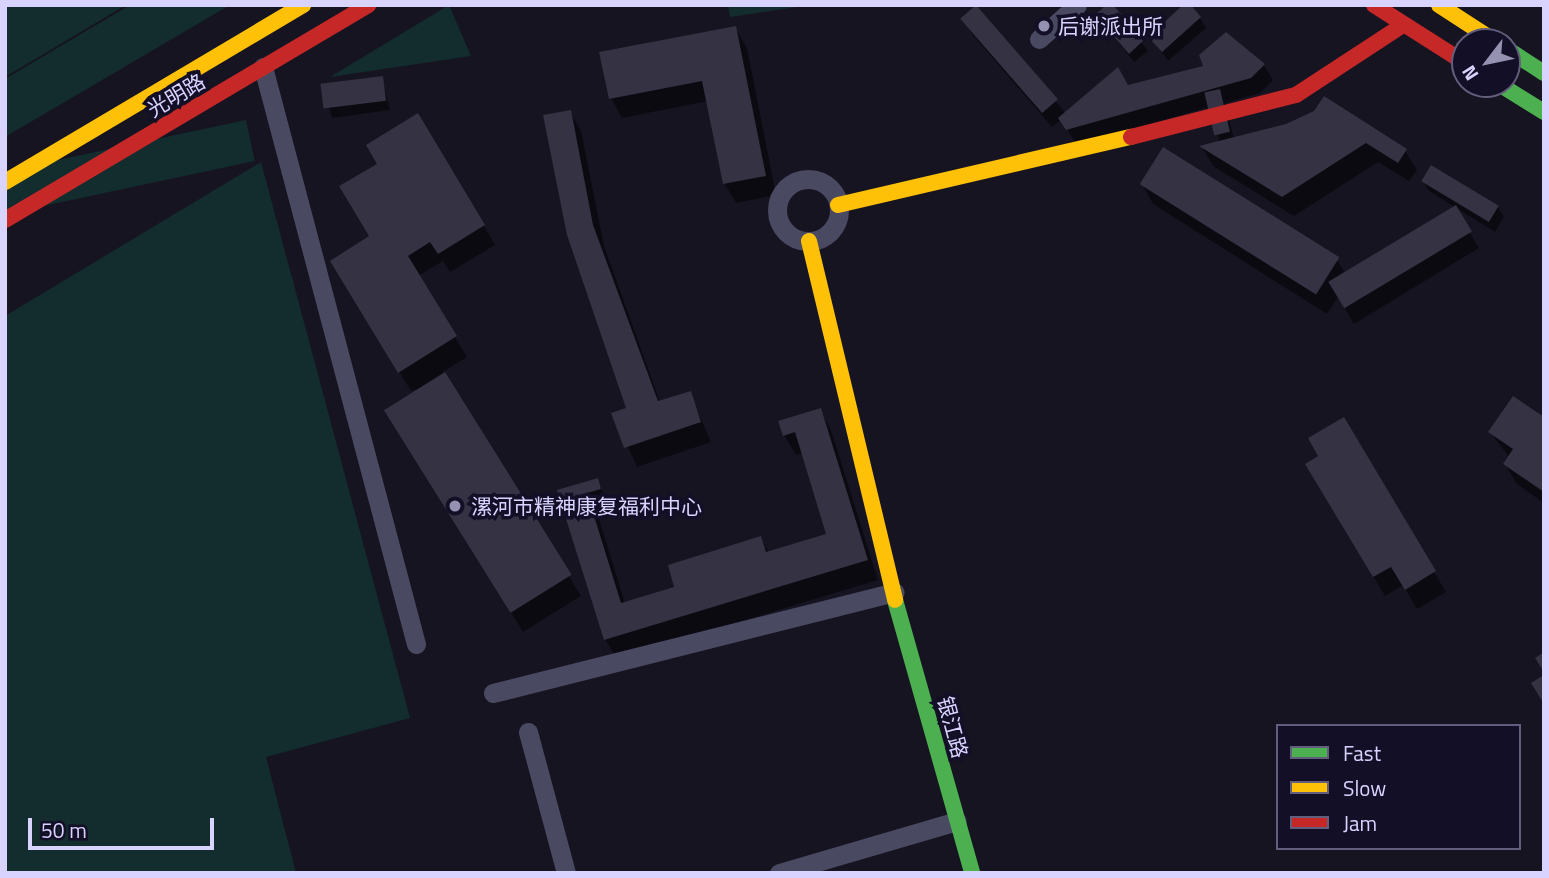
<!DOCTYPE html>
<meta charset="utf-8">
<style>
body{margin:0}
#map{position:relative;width:1549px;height:878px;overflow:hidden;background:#161421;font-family:"Titillium Web","Noto Sans SC",sans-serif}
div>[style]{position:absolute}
.green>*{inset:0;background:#132c2d;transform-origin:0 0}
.shadow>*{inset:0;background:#0007;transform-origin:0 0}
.building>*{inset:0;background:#343243;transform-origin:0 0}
.street>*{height:19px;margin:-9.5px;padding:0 9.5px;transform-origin:9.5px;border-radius:9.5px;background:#4a4962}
.street>.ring{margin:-9.5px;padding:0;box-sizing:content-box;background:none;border:19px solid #4a4962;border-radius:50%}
.fast>*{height:16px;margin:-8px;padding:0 8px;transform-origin:8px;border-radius:8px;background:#4caf50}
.slow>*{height:16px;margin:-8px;padding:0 8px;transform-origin:8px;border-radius:8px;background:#ffc107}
.jam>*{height:16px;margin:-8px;padding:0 8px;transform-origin:8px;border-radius:8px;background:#c62828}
.dots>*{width:19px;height:19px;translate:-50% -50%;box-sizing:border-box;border:4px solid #130f26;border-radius:50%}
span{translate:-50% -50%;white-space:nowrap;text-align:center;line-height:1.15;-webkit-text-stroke:7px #130f26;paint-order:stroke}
.poi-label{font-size:21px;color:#d9d4ff}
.left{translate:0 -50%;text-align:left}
.street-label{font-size:21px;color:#d9d4ff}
.frame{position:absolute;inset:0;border:7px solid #d9d4ff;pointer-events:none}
.legend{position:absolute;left:1276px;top:724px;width:245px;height:126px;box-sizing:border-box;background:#130f26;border:2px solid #625e7d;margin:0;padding:9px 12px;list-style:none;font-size:21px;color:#d9d4ff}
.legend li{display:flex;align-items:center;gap:14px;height:35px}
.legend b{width:35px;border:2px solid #625e7d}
.north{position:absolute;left:1451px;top:28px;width:70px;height:70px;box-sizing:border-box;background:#130f26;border:2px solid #625e7d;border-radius:50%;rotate:238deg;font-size:19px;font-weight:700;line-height:28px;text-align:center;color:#d9d4ff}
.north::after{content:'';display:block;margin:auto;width:24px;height:32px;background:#9591b1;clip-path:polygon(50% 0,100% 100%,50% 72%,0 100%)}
.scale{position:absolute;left:28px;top:818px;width:186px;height:32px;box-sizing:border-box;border:4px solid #d9d4ff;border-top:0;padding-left:9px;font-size:21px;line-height:24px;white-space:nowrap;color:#d9d4ff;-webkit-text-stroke:5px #130f26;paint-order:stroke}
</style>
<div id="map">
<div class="green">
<i style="clip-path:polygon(5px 5px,126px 5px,5px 77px)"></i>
<i style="clip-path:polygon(130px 5px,230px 5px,5px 137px,5px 79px)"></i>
<i style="clip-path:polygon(449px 5px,471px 56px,330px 77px)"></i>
<i style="clip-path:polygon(728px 5px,810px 5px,730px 17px)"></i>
<i style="left:246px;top:120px;width:42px;height:281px;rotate:78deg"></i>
<i style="clip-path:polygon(261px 162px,410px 718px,266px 757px,296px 873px,5px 873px,5px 316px)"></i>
</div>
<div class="shadow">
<i style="left:1111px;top:5px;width:59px;height:18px;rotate:51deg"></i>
<i style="clip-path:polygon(977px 7px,1066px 114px,1128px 87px,1264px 65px,1273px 80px,1260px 93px,1225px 103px,1234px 139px,1287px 126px,1405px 151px,1417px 170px,1409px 181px,1378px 162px,1294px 216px,1213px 166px,1202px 147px,1220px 143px,1209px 107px,1077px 145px,1061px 120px,1052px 127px,972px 34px,963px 19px)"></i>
<i style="clip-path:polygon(1200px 18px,1206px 28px,1168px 61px,1150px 37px)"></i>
<i style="clip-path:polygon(735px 28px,747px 48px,776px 195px,736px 203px,724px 183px,708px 101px,622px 118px,611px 98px)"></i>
<i style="clip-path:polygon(382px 78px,390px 110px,332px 118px,323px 85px)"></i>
<i style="clip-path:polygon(570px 112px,581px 131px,604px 246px,660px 402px,690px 393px,711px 442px,637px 467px,613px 414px,628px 409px)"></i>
<i style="clip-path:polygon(1423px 181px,1498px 207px,1504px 217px,1495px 232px,1429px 191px)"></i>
<i style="clip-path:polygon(1142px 184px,1337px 260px,1346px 274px,1455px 208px,1479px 248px,1354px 324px,1338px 297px,1327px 314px,1153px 204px)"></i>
<i style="clip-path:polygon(484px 226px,495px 245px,450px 272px,443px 261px,418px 276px,467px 357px,443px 372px,581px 596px,523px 632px,398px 430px,426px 386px,411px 391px,332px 261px)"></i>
<i style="clip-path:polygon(820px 410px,831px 430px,878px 580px,617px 659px,605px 639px,560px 491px,597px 480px,611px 509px,597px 513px,625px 603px,677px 588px,761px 538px,769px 553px,828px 535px,803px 453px,796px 455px,784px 435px)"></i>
<i style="clip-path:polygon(1544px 419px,1544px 503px,1517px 484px,1505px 464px,1510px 458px,1490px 432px)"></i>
<i style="clip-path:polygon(1343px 420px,1446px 592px,1417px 609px,1403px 585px,1385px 596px,1307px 464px,1321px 456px)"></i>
</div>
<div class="building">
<i style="left:976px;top:5px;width:125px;height:21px;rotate:49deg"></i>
<i style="clip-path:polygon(1106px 5px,1113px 5px,1144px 40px,1129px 54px,1095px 15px)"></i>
<i style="clip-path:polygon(1183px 5px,1191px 5px,1201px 17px,1162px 52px,1148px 37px)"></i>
<i style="clip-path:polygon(736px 26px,766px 176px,723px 184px,702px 81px,609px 99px,599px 52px)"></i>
<i style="clip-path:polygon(1226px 32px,1265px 64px,1251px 78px,1066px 130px,1058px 118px,1118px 67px,1128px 85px,1203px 66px,1199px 55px)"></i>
<i style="left:383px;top:76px;width:25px;height:63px;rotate:83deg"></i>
<i style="left:1220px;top:89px;width:44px;height:16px;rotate:77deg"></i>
<i style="clip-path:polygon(1324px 96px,1407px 149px,1398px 163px,1366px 143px,1282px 197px,1199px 146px,1286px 124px,1314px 111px)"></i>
<i style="clip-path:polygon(571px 110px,593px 225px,658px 401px,691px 391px,701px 422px,624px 448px,611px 413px,626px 408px,567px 235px,543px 115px)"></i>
<i style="clip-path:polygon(418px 113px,485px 225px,438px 254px,430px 242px,408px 256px,457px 336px,398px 373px,330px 261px,369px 236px,339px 186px,377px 164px,366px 145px)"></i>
<i style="left:1163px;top:147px;width:208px;height:44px;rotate:32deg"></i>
<i style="left:1431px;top:165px;width:79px;height:19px;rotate:31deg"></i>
<i style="left:1456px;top:205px;width:31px;height:149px;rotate:59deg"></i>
<i style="left:445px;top:372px;width:239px;height:72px;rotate:58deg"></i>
<i style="clip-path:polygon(1513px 396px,1544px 417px,1544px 492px,1503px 464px,1513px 449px,1488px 432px)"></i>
<i style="clip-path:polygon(821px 408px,868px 560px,604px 640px,557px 490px,598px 478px,601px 489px,587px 493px,621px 603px,674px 587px,668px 565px,761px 536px,766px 552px,826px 534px,795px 432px,783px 436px,778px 421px)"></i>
<i style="clip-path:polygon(1344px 417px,1436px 571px,1405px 590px,1391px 567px,1373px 577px,1305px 464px,1318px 456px,1308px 438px)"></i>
<i style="clip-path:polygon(1544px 652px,1544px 672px,1535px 658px)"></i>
<i style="clip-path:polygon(1544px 675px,1544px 704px,1531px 683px)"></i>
</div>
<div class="street">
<i style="left:1039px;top:39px;width:51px;rotate:-41.8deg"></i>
<i style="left:263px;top:67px;width:597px;rotate:75.15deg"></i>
<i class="ring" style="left:777px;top:179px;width:43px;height:43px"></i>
<i style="left:493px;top:693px;width:414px;rotate:-14.1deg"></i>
<i style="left:528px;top:732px;width:146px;rotate:74.9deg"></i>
<i style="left:779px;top:873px;width:185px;rotate:-16.3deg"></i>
</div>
<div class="fast">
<i style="left:1507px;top:49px;width:44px;rotate:33deg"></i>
<i style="left:1499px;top:84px;width:53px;rotate:31.9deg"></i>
<i style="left:895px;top:600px;width:284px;rotate:74.2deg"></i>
</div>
<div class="slow">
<i style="left:1439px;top:5px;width:68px;rotate:33deg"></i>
<i style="left:5px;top:182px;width:347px;rotate:-30.7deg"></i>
<i style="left:838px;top:205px;width:301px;rotate:-13.1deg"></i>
<i style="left:809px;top:241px;width:369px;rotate:76.5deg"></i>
</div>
<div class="jam">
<i style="left:1374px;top:5px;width:108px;rotate:32.5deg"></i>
<i style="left:1131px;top:137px;width:170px;rotate:-14.3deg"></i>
<i style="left:1296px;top:95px;width:128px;rotate:-33.2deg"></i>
<i style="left:5px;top:220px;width:422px;rotate:-30.6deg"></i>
</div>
<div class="dots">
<i style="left:1044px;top:26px;background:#9591b1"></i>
<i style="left:455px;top:506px;background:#9591b1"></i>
</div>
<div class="poi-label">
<span class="left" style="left:1058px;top:26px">后谢派出所</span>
<span class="left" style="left:471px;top:506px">漯河市精神康复福利中心</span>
</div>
<div class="street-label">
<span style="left:176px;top:95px;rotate:-31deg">光明路</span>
<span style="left:953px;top:727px;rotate:75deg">银江路</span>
</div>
<div class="frame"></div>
<ul class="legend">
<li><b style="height:9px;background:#4caf50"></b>Fast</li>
<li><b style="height:9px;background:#ffc107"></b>Slow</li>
<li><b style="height:9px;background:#c62828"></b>Jam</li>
</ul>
<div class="north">N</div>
<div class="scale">50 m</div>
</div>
